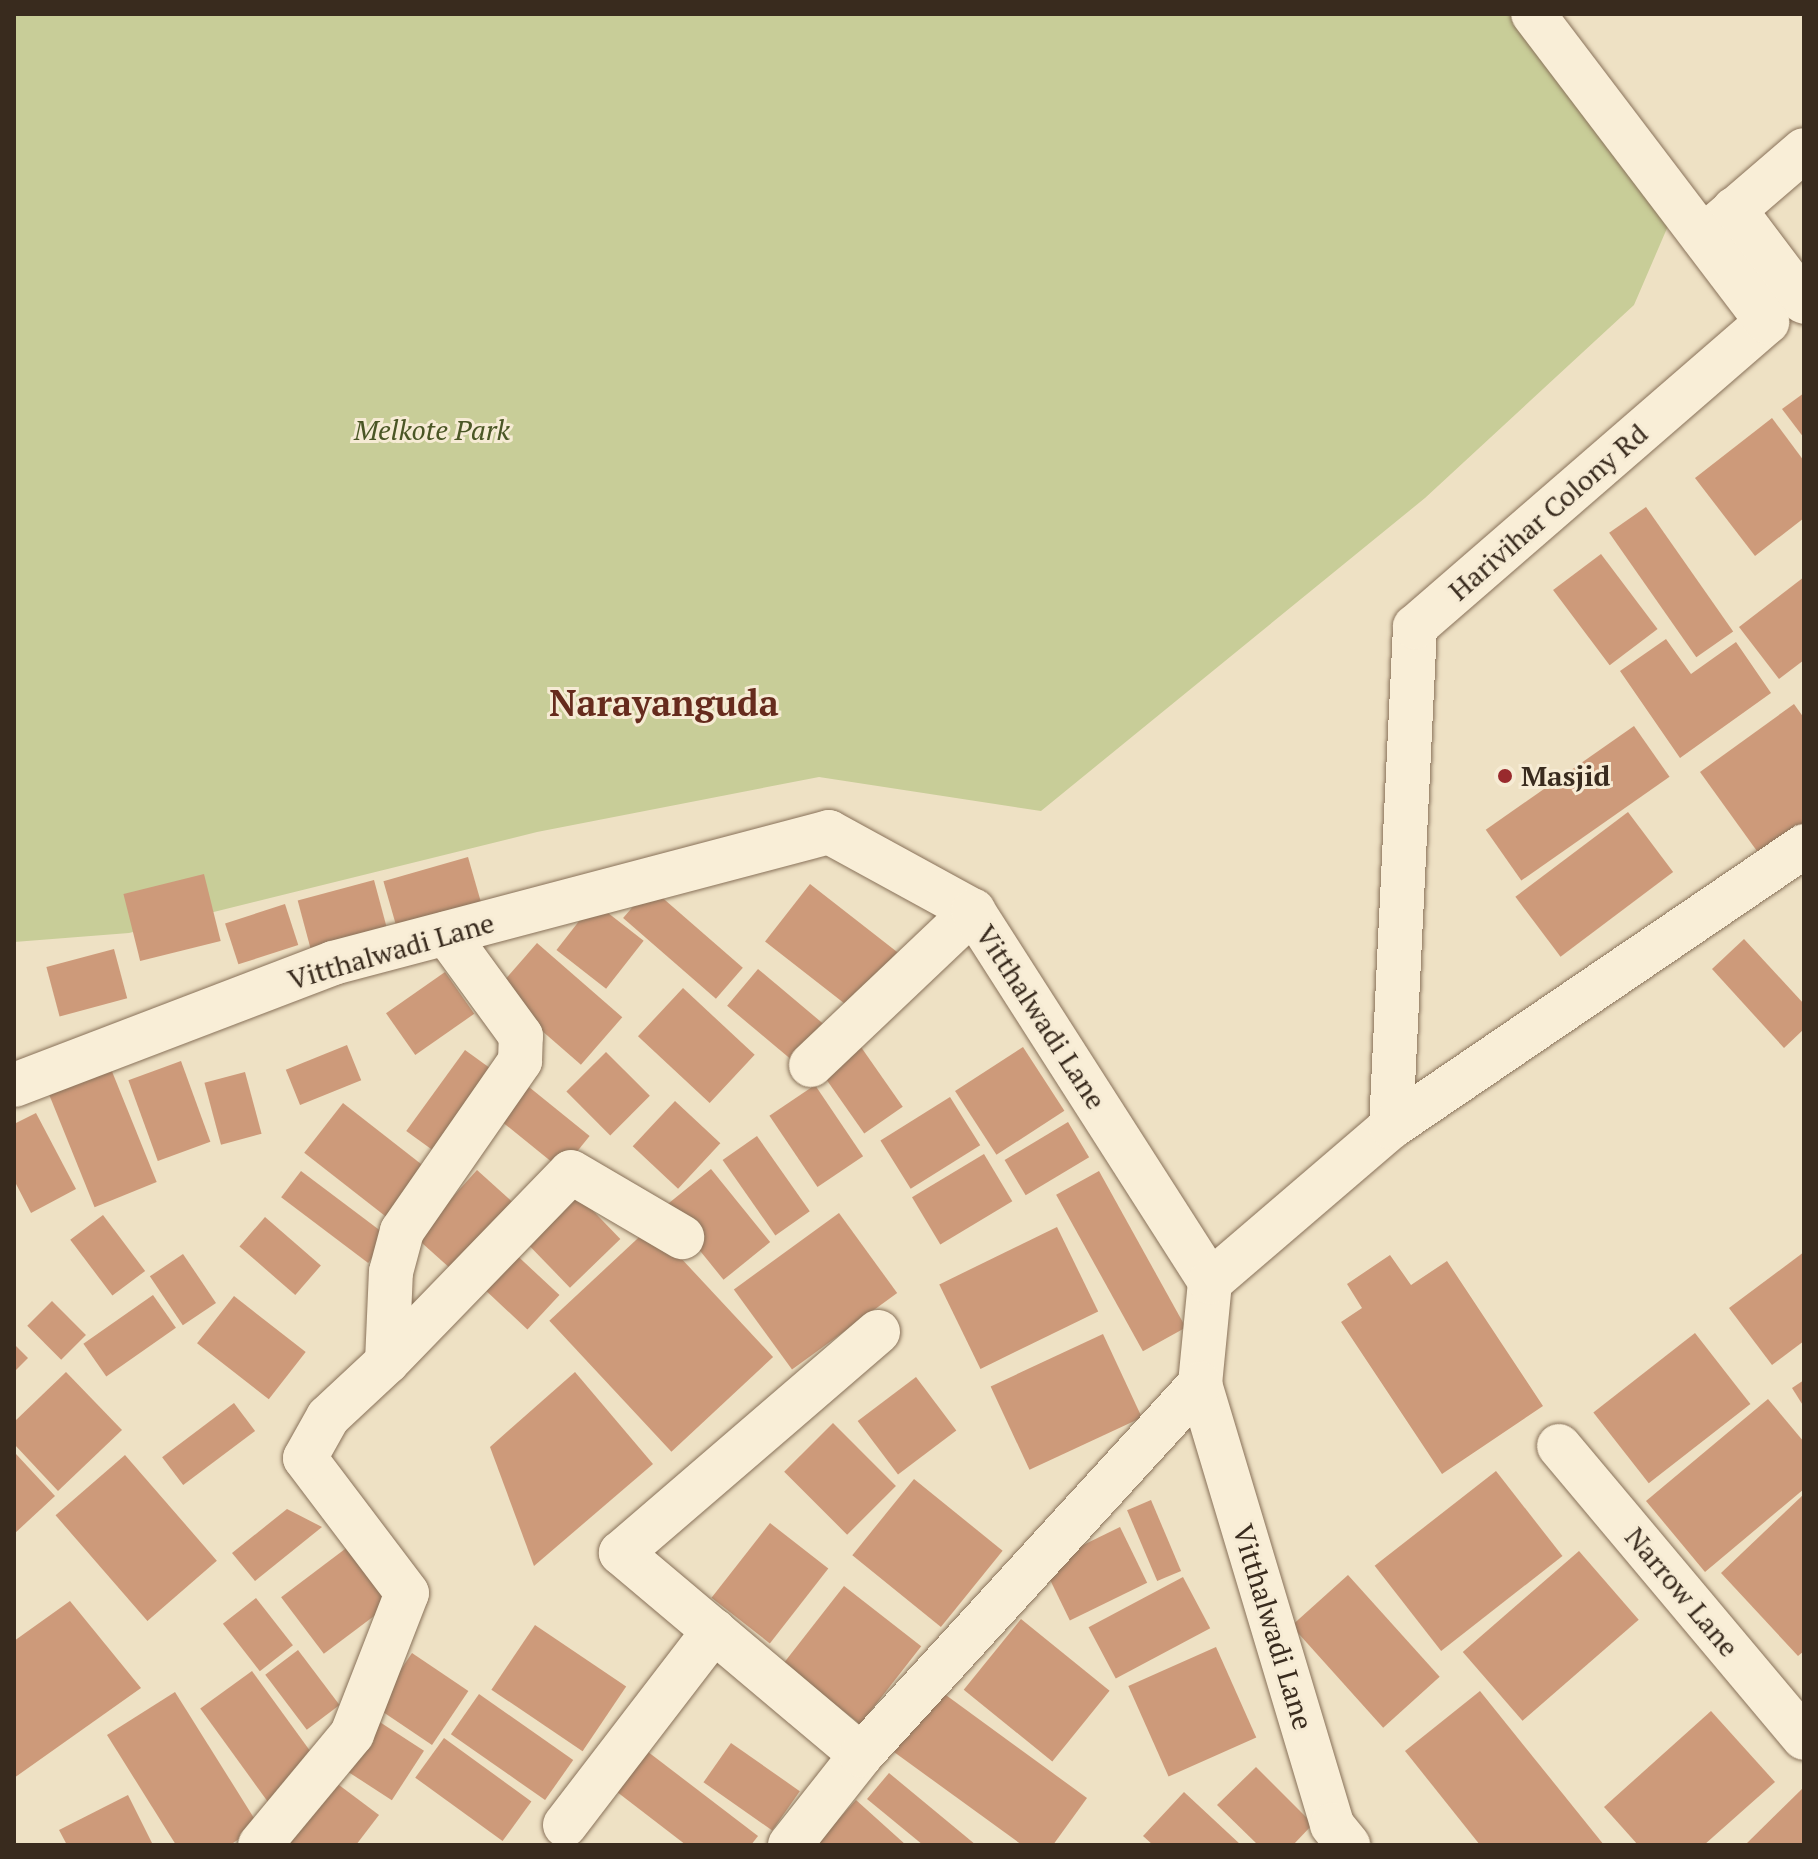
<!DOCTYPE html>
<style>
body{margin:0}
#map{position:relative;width:1818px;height:1859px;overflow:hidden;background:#eee1c4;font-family:"PT Serif",serif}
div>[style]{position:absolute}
.green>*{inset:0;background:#c8cd98}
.building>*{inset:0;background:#cd9a7a;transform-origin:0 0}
.roads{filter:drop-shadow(0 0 2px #89725a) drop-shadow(0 0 2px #89725a)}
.minor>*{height:44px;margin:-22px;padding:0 22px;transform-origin:22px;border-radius:22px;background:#f9eed7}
.dots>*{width:22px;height:22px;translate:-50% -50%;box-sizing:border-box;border:4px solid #f6ebd4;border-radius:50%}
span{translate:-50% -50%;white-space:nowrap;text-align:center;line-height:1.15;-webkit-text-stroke:6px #f6ebd4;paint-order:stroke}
.park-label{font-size:28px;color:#4a5625;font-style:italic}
.street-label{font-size:28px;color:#392b1e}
.poi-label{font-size:28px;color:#392b1e;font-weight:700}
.left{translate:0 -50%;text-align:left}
.district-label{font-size:36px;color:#662b1d;font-weight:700}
.frame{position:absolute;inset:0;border:16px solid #392b1e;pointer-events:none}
</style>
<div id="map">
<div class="green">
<i style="clip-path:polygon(14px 14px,1543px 14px,1671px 219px,1634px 305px,1425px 498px,1041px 811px,819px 777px,537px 832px,129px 933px,14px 942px)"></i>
</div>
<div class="building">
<i style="clip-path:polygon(1804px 393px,1804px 438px,1782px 409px)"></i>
<i style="clip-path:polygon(1772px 418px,1804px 461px,1804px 518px,1755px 556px,1695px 478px)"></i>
<i style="left:1646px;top:507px;width:152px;height:45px;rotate:55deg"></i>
<i style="left:1601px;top:554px;width:94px;height:60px;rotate:53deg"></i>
<i style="clip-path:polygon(1804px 577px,1804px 660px,1779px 679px,1739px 627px)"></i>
<i style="clip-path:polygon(1666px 639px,1691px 674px,1736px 642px,1771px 693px,1680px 758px,1620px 671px)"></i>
<i style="clip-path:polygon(1794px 704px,1804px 718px,1804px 838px,1767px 865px,1700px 772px)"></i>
<i style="left:1634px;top:726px;width:62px;height:181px;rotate:55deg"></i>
<i style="left:1628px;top:812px;width:75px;height:141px;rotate:53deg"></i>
<i style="left:468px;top:857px;width:52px;height:88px;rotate:74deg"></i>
<i style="left:204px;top:874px;width:69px;height:83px;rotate:76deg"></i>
<i style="left:374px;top:880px;width:52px;height:79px;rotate:75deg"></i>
<i style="left:810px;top:884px;width:111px;height:73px;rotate:38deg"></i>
<i style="left:650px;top:887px;width:123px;height:41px;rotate:41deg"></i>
<i style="left:594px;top:902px;width:63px;height:61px;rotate:38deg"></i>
<i style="left:285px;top:904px;width:43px;height:63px;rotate:72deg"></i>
<i style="clip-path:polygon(1744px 939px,1804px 1004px,1804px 1029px,1784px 1048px,1712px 969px)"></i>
<i style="left:537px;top:943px;width:113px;height:63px;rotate:41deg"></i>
<i style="left:114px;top:949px;width:51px;height:70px;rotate:75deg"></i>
<i style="left:758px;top:969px;width:89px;height:48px;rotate:40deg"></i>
<i style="left:445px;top:972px;width:51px;height:72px;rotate:55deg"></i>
<i style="left:683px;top:988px;width:98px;height:66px;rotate:43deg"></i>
<i style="left:854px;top:1037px;width:85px;height:47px;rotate:55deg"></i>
<i style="left:347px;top:1045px;width:38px;height:66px;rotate:68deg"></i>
<i style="left:1023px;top:1047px;width:76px;height:81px;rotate:57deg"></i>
<i style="left:465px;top:1050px;width:41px;height:100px;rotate:36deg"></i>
<i style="left:606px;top:1052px;width:62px;height:56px;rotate:45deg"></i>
<i style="left:181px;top:1061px;width:86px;height:56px;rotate:70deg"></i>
<i style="left:111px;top:1069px;width:122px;height:67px;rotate:68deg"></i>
<i style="left:245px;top:1072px;width:64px;height:42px;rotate:75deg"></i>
<i style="left:815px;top:1085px;width:86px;height:55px;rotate:56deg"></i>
<i style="left:529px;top:1087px;width:78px;height:44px;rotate:39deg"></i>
<i style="left:950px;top:1097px;width:57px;height:82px;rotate:58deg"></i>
<i style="left:675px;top:1101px;width:62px;height:62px;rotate:43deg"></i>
<i style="left:343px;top:1103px;width:108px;height:63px;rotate:38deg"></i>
<i style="clip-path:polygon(36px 1113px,76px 1189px,31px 1213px,14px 1180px,14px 1124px)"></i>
<i style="left:1068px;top:1122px;width:41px;height:74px;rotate:59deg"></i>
<i style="left:757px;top:1136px;width:92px;height:42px;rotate:55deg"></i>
<i style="left:984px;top:1154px;width:55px;height:84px;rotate:59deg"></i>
<i style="left:711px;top:1169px;width:94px;height:60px;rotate:51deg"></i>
<i style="left:477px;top:1170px;width:62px;height:91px;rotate:42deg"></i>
<i style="left:301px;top:1171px;width:109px;height:33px;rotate:37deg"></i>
<i style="left:1099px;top:1171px;width:179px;height:49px;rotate:61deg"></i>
<i style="left:571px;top:1188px;width:71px;height:70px;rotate:46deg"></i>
<i style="left:839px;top:1213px;width:99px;height:130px;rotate:54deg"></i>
<i style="left:103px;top:1215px;width:70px;height:41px;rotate:53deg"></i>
<i style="left:265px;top:1217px;width:74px;height:39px;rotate:41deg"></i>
<i style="left:651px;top:1226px;width:179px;height:139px;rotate:47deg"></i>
<i style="left:1057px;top:1227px;width:94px;height:131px;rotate:64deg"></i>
<i style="left:509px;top:1248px;width:69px;height:47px;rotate:43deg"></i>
<i style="clip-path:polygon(1804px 1252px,1804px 1341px,1772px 1365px,1729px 1308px)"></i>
<i style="left:183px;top:1254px;width:59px;height:40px;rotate:56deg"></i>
<i style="clip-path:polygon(1390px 1255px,1411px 1285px,1447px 1261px,1543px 1406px,1442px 1474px,1341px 1322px,1362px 1308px,1347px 1284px)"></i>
<i style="left:153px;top:1295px;width:40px;height:85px;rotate:55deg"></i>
<i style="left:234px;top:1296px;width:91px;height:60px;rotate:38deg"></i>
<i style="left:52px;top:1301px;width:48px;height:35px;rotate:45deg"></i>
<i style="left:1695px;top:1333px;width:90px;height:129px;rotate:52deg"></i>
<i style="left:1103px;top:1334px;width:92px;height:124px;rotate:65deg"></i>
<i style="clip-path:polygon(14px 1344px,28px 1358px,14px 1372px)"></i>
<i style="clip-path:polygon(66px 1372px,122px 1430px,58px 1491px,14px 1444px,14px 1422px)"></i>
<i style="clip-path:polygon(575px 1372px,653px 1464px,534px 1566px,490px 1447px)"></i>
<i style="left:916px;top:1377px;width:67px;height:73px;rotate:53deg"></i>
<i style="clip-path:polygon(1804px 1380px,1804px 1407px,1792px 1388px)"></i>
<i style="clip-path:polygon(1768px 1399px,1804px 1442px,1804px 1489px,1705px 1572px,1646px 1501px)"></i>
<i style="left:234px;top:1403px;width:35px;height:90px;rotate:53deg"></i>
<i style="left:833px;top:1423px;width:89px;height:69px;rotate:45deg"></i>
<i style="clip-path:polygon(16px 1454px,55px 1496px,14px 1534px,14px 1456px)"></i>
<i style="left:125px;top:1455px;width:140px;height:92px;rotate:49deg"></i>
<i style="left:1496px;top:1471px;width:108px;height:154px;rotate:52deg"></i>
<i style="left:914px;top:1479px;width:114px;height:98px;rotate:39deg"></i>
<i style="clip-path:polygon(1804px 1494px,1804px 1651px,1798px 1656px,1721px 1573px)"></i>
<i style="left:1151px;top:1500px;width:77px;height:26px;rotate:67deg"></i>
<i style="clip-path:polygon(287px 1509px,322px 1527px,255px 1581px,232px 1553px)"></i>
<i style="left:770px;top:1523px;width:74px;height:95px;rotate:38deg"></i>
<i style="left:1120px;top:1527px;width:62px;height:86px;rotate:64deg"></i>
<i style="left:349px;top:1546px;width:71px;height:85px;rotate:53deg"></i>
<i style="left:1579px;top:1551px;width:91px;height:154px;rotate:49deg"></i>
<i style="left:1348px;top:1575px;width:137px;height:76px;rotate:48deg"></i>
<i style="left:1183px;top:1577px;width:58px;height:107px;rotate:62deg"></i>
<i style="left:844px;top:1586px;width:98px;height:99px;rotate:38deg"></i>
<i style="left:256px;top:1598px;width:60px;height:42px;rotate:52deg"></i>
<i style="clip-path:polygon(70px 1601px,141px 1688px,14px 1778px,14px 1641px)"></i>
<i style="left:1021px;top:1619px;width:114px;height:91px;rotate:39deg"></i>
<i style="left:535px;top:1625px;width:110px;height:78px;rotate:34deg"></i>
<i style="left:1216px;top:1647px;width:99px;height:96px;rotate:66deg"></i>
<i style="left:298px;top:1650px;width:69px;height:41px;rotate:53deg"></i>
<i style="left:412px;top:1653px;width:68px;height:65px;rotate:34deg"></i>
<i style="left:252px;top:1671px;width:115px;height:64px;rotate:54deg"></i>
<i style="clip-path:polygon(939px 1690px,1087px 1798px,1053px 1845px,1022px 1845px,894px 1752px)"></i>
<i style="clip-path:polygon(1480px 1691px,1604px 1845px,1480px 1845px,1405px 1751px)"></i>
<i style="clip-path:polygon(175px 1692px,259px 1826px,230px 1845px,176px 1845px,107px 1735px)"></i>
<i style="left:479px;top:1694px;width:115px;height:49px;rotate:35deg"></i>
<i style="clip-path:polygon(1711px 1711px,1775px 1782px,1704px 1845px,1638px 1845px,1604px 1807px)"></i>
<i style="left:372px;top:1717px;width:62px;height:59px;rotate:33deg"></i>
<i style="left:444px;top:1738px;width:108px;height:49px;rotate:36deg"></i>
<i style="left:731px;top:1743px;width:84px;height:48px;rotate:35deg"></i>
<i style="clip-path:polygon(639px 1745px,758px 1836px,751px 1845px,686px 1845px,608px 1785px)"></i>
<i style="clip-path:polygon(1256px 1767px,1313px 1824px,1293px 1845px,1258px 1845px,1217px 1805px)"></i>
<i style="clip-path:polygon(889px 1773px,976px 1845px,923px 1845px,867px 1799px)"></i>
<i style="clip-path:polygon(327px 1776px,379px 1815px,356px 1845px,274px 1845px)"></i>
<i style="clip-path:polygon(1804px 1787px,1804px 1845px,1745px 1845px)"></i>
<i style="clip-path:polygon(1184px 1792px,1241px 1845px,1153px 1845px,1143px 1836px)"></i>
<i style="clip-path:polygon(128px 1795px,153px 1845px,67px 1845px,59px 1830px)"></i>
<i style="clip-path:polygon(856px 1800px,906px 1845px,815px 1845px)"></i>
</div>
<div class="roads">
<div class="minor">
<i style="left:1734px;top:209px;width:116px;rotate:53deg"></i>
<i style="left:1703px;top:237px;width:133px;rotate:-40.7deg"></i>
<i style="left:811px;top:1065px;width:224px;rotate:-43.5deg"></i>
<i style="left:14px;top:1085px;width:342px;rotate:-20.9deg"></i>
<i style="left:333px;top:963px;width:513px;rotate:-14.79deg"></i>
<i style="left:829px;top:832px;width:164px;rotate:28.7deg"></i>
<i style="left:973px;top:911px;width:440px;rotate:57.4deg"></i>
<i style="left:1210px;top:1282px;width:102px;rotate:95.6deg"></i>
<i style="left:1200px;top:1384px;width:460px;rotate:73.3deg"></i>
<i style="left:1332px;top:1825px;width:26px;rotate:51deg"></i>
<i style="left:1391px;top:1127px;width:501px;rotate:-87.25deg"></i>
<i style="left:1415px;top:627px;width:466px;rotate:-40.9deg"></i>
<i style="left:1767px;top:322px;width:387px;rotate:-127.2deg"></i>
<i style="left:1210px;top:1282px;width:238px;rotate:-40.6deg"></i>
<i style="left:1391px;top:1127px;width:500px;rotate:-34.2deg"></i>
<i style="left:387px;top:1362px;width:264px;rotate:-45.9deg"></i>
<i style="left:571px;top:1172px;width:129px;rotate:30.4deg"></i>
<i style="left:1559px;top:1446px;width:381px;rotate:50deg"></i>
<i style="left:861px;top:1755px;width:314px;rotate:-139.9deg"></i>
<i style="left:621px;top:1553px;width:339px;rotate:-40.7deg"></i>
<i style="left:565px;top:1825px;width:245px;rotate:-52.5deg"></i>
<i style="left:260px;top:1845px;width:144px;rotate:-50.3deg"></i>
<i style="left:352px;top:1734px;width:151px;rotate:-68.7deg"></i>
<i style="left:407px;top:1593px;width:169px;rotate:-127.1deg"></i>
<i style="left:305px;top:1458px;width:47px;rotate:-60.7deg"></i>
<i style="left:328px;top:1417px;width:81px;rotate:-43deg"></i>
<i style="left:387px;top:1362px;width:90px;rotate:-87.5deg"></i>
<i style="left:391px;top:1272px;width:42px;rotate:-75deg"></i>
<i style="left:402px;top:1231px;width:207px;rotate:-55.2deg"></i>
<i style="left:520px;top:1061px;width:25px;rotate:-88deg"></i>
<i style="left:521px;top:1036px;width:127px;rotate:-126.1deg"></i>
<i style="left:790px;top:1845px;width:115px;rotate:-51.7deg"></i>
<i style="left:861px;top:1755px;width:503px;rotate:-47.58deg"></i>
</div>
</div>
<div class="dots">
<i style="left:1505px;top:776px;background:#992a2d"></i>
</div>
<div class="park-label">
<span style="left:432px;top:430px">Melkote Park</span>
</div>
<div class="street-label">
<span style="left:1548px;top:512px;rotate:-41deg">Harivihar Colony Rd</span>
<span style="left:391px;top:951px;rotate:-16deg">Vitthalwadi Lane</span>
<span style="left:1041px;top:1017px;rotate:57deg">Vitthalwadi Lane</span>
<span style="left:1682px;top:1592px;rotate:50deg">Narrow Lane</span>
<span style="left:1273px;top:1627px;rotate:73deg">Vitthalwadi Lane</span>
</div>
<div class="poi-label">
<span class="left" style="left:1521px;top:776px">Masjid</span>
</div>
<div class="district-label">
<span style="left:664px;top:703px">Narayanguda</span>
</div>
<div class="frame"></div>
</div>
